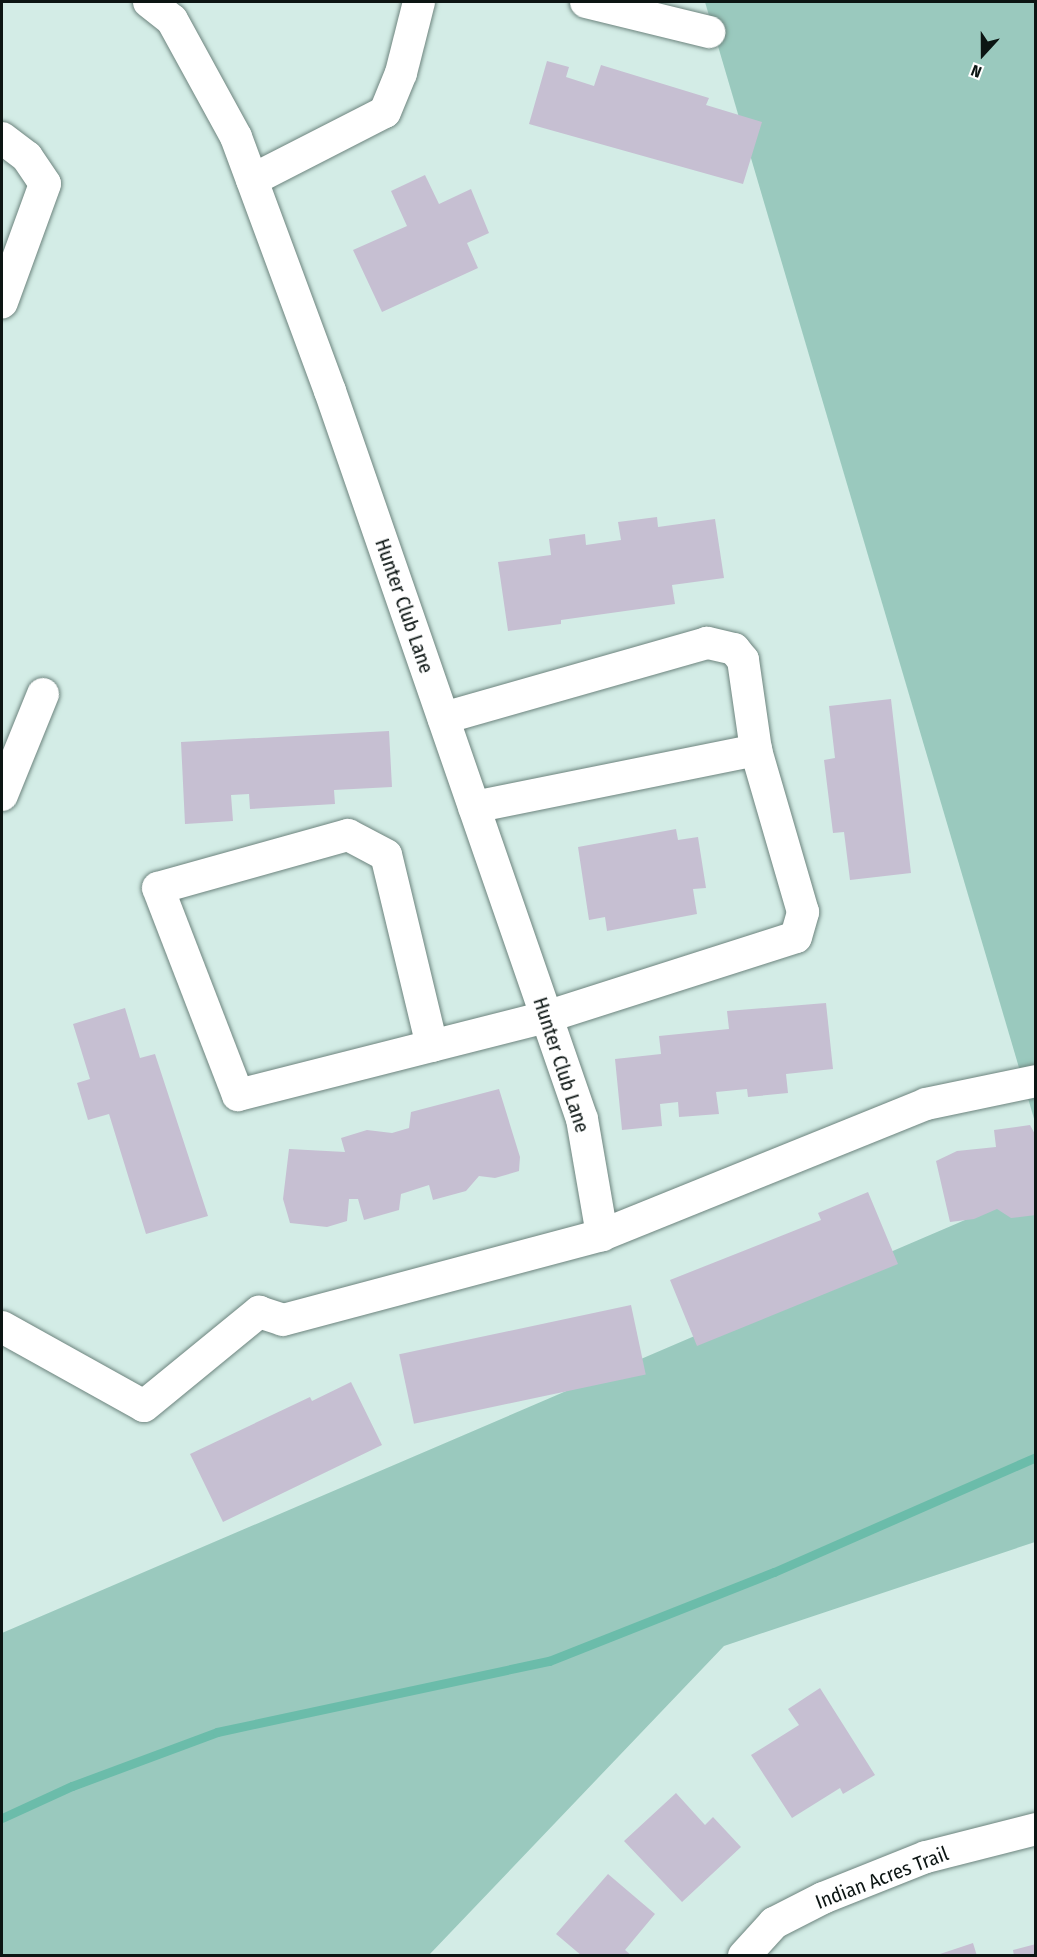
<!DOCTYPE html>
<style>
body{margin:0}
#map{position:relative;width:1037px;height:1957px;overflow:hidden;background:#d3ece6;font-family:"Fira Sans Condensed",sans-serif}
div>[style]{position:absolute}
.green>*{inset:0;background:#9ac9be}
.stream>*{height:9px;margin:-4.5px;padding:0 4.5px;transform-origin:4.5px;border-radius:4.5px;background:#6bbcaa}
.building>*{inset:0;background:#c6bfd2;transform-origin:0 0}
.roads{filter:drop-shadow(0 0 2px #6d847e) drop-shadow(0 0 2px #6d847e)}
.minor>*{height:32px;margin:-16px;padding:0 16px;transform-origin:16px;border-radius:16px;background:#fff}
span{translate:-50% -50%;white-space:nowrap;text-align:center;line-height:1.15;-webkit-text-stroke:4.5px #fff;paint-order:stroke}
.street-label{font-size:20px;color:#0c1513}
.frame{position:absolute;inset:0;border:3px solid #0c1513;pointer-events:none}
.north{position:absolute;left:953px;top:24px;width:60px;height:60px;-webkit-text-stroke:4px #fff;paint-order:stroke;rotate:201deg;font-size:16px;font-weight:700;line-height:24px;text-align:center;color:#0c1513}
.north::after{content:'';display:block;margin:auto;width:21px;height:27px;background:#0c1513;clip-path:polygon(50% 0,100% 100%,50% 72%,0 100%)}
</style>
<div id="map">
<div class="green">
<i style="clip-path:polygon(705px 2px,1035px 2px,1035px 1122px)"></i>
<i style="clip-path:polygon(1035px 1190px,1035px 1542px,724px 1646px,429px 1955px,2px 1955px,2px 1633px)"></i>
</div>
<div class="stream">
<i style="left:2px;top:1818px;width:77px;rotate:-24.6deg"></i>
<i style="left:72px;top:1786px;width:155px;rotate:-20.4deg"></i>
<i style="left:217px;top:1732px;width:340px;rotate:-12.1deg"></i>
<i style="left:549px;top:1661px;width:242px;rotate:-21.6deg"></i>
<i style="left:774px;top:1572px;width:286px;rotate:-23.7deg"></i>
</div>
<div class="building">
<i style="clip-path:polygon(547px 61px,569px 67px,566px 77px,594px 86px,601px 65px,709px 98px,706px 105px,762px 122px,743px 184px,529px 124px)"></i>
<i style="clip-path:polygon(425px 175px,439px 204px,471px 189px,489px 233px,467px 243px,478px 268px,382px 312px,353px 250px,407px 226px,391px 191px)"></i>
<i style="clip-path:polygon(657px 517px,658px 527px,715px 519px,724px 578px,672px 585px,675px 604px,561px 620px,561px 624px,508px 631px,498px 562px,551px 555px,549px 539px,585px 534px,586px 545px,621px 540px,618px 522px)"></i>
<i style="clip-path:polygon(891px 699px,911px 873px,850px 880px,844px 832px,833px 833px,824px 760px,835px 758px,829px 706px)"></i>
<i style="clip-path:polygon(389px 731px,392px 787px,334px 790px,335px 804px,250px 809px,249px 794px,231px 795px,233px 821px,185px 824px,181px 742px)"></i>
<i style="clip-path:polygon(676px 829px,678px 840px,698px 837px,706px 888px,693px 889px,697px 914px,607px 931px,605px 917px,589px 920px,578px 847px)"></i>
<i style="clip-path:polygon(826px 1003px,833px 1069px,786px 1074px,788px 1093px,748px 1097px,747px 1089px,716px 1092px,719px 1114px,679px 1117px,678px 1102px,660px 1104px,662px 1126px,622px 1130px,615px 1059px,661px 1054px,659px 1036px,729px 1029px,727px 1011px)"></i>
<i style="clip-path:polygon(125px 1008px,140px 1058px,155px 1054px,208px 1216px,146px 1234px,109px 1114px,88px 1120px,77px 1083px,90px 1079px,73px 1024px)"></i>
<i style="clip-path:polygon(499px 1089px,520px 1157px,519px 1171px,495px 1178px,479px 1176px,466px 1191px,433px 1200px,429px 1185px,401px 1194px,399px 1210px,364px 1220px,358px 1199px,349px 1199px,347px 1221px,327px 1227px,290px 1223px,283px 1199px,289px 1149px,345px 1152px,341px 1138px,367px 1130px,392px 1133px,409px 1128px,411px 1112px)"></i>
<i style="clip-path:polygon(1030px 1125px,1036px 1136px,1036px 1215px,1011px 1218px,997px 1209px,974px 1219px,950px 1222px,936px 1161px,957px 1151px,996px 1147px,994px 1130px)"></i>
<i style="clip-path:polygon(868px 1192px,898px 1264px,697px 1346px,670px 1280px,821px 1220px,818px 1213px)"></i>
<i style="left:631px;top:1305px;width:71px;height:237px;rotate:78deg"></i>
<i style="clip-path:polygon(351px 1382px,382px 1445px,223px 1522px,190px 1454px,310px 1397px,312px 1401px)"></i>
<i style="clip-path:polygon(820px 1688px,875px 1775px,843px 1794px,840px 1788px,792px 1818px,751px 1755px,799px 1725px,788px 1709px)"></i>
<i style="clip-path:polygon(676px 1793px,705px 1825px,713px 1817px,741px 1847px,682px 1902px,624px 1841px)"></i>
<i style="clip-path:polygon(608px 1874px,655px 1914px,625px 1950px,632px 1956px,582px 1956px,556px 1934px)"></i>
<i style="clip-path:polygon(973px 1943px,977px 1956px,937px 1956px,937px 1955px)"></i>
<i style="clip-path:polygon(1036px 1944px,1036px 1956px,1014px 1956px,1013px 1950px)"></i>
</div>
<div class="roads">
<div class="minor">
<i style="left:149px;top:2px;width:29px;rotate:38deg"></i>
<i style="left:172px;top:20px;width:133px;rotate:61.3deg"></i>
<i style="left:236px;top:137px;width:271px;rotate:69.7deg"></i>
<i style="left:330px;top:391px;width:770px;rotate:70.91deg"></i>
<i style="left:582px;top:1119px;width:118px;rotate:80.2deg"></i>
<i style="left:586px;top:2px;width:127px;rotate:13.7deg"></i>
<i style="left:2px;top:138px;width:31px;rotate:37deg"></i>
<i style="left:27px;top:157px;width:32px;rotate:56deg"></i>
<i style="left:45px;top:184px;width:126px;rotate:110deg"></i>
<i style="left:252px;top:180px;width:149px;rotate:-27.1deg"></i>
<i style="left:385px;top:112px;width:42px;rotate:-67.7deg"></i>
<i style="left:401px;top:73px;width:73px;rotate:-75.8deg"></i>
<i style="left:2px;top:795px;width:109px;rotate:-67.9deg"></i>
<i style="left:474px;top:807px;width:288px;rotate:-11.4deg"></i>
<i style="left:432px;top:1046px;width:196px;rotate:-103.5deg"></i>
<i style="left:386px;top:855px;width:43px;rotate:-152.2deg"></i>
<i style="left:348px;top:835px;width:197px;rotate:164.4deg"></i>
<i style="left:158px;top:888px;width:222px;rotate:68.9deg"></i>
<i style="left:238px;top:1095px;width:318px;rotate:-14.2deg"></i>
<i style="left:546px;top:1017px;width:262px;rotate:-17.7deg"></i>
<i style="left:796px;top:937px;width:26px;rotate:-74deg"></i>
<i style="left:803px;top:912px;width:169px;rotate:-106.2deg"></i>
<i style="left:756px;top:750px;width:91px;rotate:-98.2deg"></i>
<i style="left:743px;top:660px;width:14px;rotate:-129deg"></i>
<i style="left:734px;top:649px;width:28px;rotate:-167deg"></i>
<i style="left:707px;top:643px;width:274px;rotate:164.1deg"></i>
<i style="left:2px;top:1327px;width:162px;rotate:29.1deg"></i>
<i style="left:144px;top:1406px;width:149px;rotate:-39.3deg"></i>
<i style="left:259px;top:1312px;width:25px;rotate:18deg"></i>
<i style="left:283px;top:1320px;width:330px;rotate:-14.9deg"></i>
<i style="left:602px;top:1235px;width:349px;rotate:-22deg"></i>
<i style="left:926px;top:1104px;width:112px;rotate:-11.8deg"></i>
<i style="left:744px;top:1956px;width:45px;rotate:-47.7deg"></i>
<i style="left:774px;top:1923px;width:55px;rotate:-27deg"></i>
<i style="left:823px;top:1898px;width:111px;rotate:-21.7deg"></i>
<i style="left:926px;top:1857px;width:114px;rotate:-14.3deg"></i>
</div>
</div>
<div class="street-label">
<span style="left:404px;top:606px;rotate:71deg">Hunter Club Lane</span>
<span style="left:561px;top:1065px;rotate:72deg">Hunter Club Lane</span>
<span style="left:882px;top:1878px;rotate:-21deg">Indian Acres Trail</span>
</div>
<div class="frame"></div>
<div class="north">N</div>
</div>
